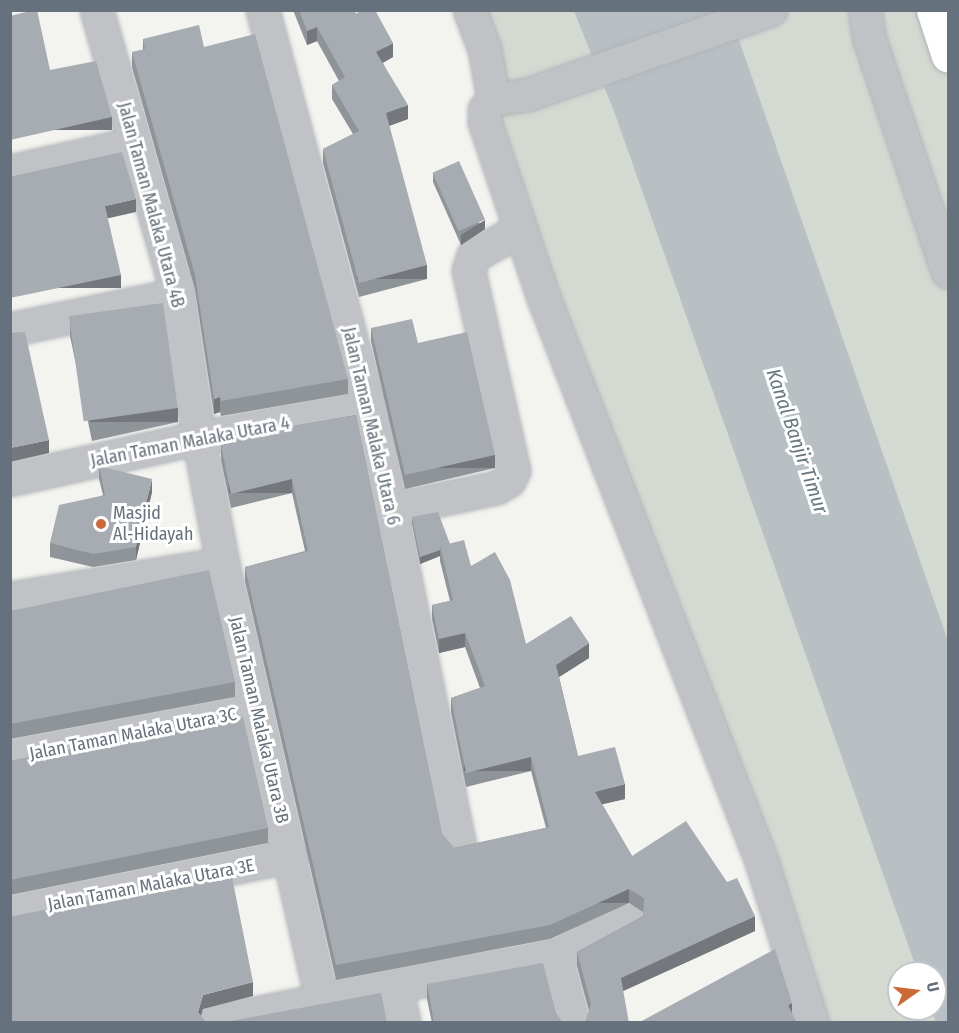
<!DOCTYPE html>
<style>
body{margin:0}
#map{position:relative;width:959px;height:1033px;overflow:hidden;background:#f3f4f0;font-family:"Fira Sans Condensed",sans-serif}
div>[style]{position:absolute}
.green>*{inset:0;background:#d4dad2}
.water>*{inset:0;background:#b8c0c4}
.roads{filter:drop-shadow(0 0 2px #b1b4b8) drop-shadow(0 0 2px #b1b4b8)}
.street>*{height:32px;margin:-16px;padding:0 16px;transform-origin:16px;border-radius:16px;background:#c0c2c5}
.primary>*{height:33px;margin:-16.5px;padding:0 16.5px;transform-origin:16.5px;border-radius:16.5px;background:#fff}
.wall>*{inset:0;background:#8f9499}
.shaded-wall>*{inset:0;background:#74787d;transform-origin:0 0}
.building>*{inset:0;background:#a6acb2;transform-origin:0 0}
.dots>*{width:16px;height:16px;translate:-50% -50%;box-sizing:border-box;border:3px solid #fff;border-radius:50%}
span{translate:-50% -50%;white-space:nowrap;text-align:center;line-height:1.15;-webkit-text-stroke:6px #fff;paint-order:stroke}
.street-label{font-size:18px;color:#66717e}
.poi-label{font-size:18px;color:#66717e}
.left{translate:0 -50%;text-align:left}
.water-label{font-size:20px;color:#677882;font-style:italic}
.frame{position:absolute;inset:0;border:12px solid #66717e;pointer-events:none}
.north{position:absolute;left:887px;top:961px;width:60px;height:60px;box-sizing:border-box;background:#fff;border:2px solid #c2c6cb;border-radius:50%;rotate:76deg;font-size:16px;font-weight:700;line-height:24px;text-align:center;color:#66717e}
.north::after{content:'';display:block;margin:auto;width:21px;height:27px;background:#cd6936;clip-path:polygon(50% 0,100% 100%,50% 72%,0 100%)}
</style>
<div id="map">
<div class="green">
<i style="clip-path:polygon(evenodd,470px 11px,933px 11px,948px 56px,948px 1022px,822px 1022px,545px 301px,470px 11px,899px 973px,935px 973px,935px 1009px,899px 1009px,899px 973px)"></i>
</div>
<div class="water">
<i style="clip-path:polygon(574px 11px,729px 11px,948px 641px,948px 1022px,936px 1022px,931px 1009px,935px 1009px,935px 973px,918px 973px,615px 114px)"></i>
</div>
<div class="roads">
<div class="street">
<i style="left:97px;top:10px;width:296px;rotate:74.1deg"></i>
<i style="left:178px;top:295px;width:145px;rotate:81.6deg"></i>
<i style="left:199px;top:438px;width:128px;rotate:79.2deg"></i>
<i style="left:223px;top:564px;width:448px;rotate:77.2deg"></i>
<i style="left:263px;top:10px;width:412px;rotate:75deg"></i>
<i style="left:370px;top:408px;width:446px;rotate:78.4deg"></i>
<i style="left:470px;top:10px;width:43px;rotate:69.4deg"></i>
<i style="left:485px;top:50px;width:51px;rotate:79.8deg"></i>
<i style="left:771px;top:10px;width:257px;rotate:160.7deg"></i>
<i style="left:528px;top:95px;width:34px;rotate:172deg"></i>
<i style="left:494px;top:100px;width:13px;rotate:132deg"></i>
<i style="left:485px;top:110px;width:12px;rotate:90deg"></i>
<i style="left:485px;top:122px;width:189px;rotate:71.5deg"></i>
<i style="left:545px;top:301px;width:602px;rotate:68.85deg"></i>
<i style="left:762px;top:862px;width:168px;rotate:72.6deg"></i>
<i style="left:865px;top:10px;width:30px;rotate:81deg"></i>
<i style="left:870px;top:40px;width:245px;rotate:71.4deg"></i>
<i style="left:10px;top:172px;width:127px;rotate:-12.7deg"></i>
<i style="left:10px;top:330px;width:172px;rotate:-11.8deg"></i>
<i style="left:10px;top:480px;width:194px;rotate:-12.5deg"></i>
<i style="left:199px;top:438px;width:174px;rotate:-10deg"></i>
<i style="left:391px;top:510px;width:108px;rotate:-11.7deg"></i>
<i style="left:497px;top:488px;width:14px;rotate:-30deg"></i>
<i style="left:509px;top:481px;width:11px;rotate:-63deg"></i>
<i style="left:514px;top:471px;width:205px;rotate:-102.7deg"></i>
<i style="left:469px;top:271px;width:16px;rotate:-72deg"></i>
<i style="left:474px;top:256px;width:53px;rotate:-29.5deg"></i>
<i style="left:10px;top:599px;width:216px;rotate:-9.3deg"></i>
<i style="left:10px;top:757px;width:249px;rotate:-10.6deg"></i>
<i style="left:10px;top:913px;width:288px;rotate:-11.4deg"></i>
<i style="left:556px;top:956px;width:80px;rotate:-25.9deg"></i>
<i style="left:215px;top:1022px;width:185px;rotate:-11.2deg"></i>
<i style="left:404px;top:1022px;width:37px;rotate:-103deg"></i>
<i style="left:396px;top:986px;width:163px;rotate:-10.6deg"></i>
<i style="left:556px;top:956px;width:68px;rotate:75.6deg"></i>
</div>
<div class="primary">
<i style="left:933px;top:10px;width:48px;rotate:71.9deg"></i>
</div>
</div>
<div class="wall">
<i style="clip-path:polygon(293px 10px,354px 10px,356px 14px,393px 57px,383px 63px,408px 119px,389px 126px,427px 279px,359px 297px,323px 163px,323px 149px,353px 134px,332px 99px,332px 85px,339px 81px,317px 41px,307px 45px)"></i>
<i style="clip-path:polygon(143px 39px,204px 47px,348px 379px,348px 394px,221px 416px,220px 412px,214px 414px,195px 290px,132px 67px,132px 52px,143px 50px)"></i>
<i style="clip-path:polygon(433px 173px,485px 229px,461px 245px,433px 182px)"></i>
<i style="clip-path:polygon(70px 323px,178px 422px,92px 441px,70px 336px)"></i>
<i style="clip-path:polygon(371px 328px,418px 343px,495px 468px,405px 489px,371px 341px)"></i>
<i style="clip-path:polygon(356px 415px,442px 834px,454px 848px,546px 828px,531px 771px,466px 787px,451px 712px,451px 698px,480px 688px,465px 647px,439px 653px,432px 619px,432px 605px,450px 601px,440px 561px,440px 556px,420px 564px,412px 524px,412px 517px,450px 544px,471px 566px,526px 644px,589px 658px,559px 677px,578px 756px,625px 799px,602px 804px,632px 856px,755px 931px,623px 991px,586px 1020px,589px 1011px,577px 966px,577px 952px,643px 916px,643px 912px,629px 903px,550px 939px,336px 980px,245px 581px,245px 567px,305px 551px,292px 493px,231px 508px,221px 460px,221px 445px,230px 443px,230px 437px)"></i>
<i style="clip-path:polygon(99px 466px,152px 492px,136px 560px,93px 567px,50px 557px,50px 543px,103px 495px,99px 479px)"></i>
<i style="clip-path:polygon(10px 611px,235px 682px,235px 697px,10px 739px)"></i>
<i style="clip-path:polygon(10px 760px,268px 828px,268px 843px,10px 895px)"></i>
<i style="clip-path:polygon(427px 984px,556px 1013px,561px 1021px,567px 1023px,432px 1023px,427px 999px)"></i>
</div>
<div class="shaded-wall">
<i style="clip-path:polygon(317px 27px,317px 41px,307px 45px,307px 31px)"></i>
<i style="clip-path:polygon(393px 43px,393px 57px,376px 66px,376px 52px)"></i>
<i style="clip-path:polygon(408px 105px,408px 119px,386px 127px,386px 113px)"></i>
<i style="left:112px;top:117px;width:13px;height:105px;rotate:90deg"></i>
<i style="clip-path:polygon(136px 199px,136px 212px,105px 219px,105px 206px)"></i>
<i style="clip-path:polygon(485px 220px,485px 229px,461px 245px,461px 235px)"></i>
<i style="left:427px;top:265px;width:14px;height:70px;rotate:90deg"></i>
<i style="left:121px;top:275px;width:13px;height:113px;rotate:90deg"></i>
<i style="clip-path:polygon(220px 397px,220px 412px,214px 414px,214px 399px)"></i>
<i style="left:178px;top:408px;width:14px;height:88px;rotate:90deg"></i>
<i style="clip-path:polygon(49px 440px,49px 453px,10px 462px,10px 448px)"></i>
<i style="left:495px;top:455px;width:13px;height:92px;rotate:90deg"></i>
<i style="clip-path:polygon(152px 479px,152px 492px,136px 560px,136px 547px)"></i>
<i style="left:292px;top:479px;width:14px;height:63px;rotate:90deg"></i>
<i style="clip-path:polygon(440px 550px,440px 556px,420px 564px,420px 557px)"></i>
<i style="clip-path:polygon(465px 633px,465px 647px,439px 653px,439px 639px)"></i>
<i style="clip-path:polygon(589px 643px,589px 658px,556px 679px,556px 665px)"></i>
<i style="left:531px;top:757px;width:14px;height:67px;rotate:90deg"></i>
<i style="clip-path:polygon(625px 784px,625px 799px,595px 806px,595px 792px)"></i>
<i style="left:629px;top:889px;width:14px;height:87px;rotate:90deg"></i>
<i style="clip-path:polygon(755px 916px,755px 931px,621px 992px,621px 978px)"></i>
<i style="clip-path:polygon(253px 982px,253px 996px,203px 1009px,199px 1023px,198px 1012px,203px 995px)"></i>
<i style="clip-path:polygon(792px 1003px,792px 1017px,788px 1005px)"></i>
</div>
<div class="building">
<i style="clip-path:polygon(34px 10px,37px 10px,50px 70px,96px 61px,112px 117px,10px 140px,10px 16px)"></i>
<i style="clip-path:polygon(299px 10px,354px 10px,356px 14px,361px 10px,375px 10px,393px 43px,376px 52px,408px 105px,386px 113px,427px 265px,359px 283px,323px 149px,359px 131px,332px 85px,345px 77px,317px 27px,307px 31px)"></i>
<i style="clip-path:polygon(199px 25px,204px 47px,255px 34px,348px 379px,221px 401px,220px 397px,214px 399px,195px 275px,132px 52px,145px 49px,143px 39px)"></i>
<i style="clip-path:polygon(122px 152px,136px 199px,105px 206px,121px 275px,10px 298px,10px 175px,13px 176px)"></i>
<i style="left:459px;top:161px;width:64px;height:29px;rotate:66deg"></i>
<i style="left:163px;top:303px;width:106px;height:95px;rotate:82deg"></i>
<i style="clip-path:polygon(412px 319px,418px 343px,467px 332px,495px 455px,405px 475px,371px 328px)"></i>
<i style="clip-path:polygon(25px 332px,49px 440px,10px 448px,10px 333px)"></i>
<i style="clip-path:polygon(356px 415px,442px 834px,454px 848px,549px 827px,531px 757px,466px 773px,451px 698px,485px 686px,465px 633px,439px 639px,432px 605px,453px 600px,440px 546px,464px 540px,471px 566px,495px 552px,510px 580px,526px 644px,571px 616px,589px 643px,556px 665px,578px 756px,615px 747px,625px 784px,595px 792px,632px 856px,686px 821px,727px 882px,737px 878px,755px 916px,621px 978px,629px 1023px,582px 1023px,586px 1020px,591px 1004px,577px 952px,643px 916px,644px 898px,629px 889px,550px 925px,336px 965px,245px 567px,308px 551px,292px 479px,231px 494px,221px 445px,231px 443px,230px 437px)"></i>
<i style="clip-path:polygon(99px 466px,152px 479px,136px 547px,93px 554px,50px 543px,59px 505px,105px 495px)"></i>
<i style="clip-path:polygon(438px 512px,450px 544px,440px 546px,440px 550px,420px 557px,412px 517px)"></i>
<i style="clip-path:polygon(209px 570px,235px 682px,10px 724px,10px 611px)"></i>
<i style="clip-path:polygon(243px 717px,268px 828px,10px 880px,10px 760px,13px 760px)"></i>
<i style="clip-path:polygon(231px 872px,253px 982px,203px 995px,198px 1012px,207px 1023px,10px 1023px,10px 915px,14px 916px)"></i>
<i style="clip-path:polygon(775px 949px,792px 1003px,788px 1005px,797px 1023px,638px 1023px)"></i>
<i style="clip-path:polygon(543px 963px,556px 1013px,561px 1021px,567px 1023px,434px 1023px,427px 984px)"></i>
<i style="clip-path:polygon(381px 993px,387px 1023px,220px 1023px)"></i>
</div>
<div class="dots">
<i style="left:101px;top:524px;background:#cd6936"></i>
</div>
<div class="street-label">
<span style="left:151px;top:205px;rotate:75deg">Jalan Taman Malaka Utara 4B</span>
<span style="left:371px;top:426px;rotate:77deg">Jalan Taman Malaka Utara 6</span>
<span style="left:190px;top:442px;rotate:-11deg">Jalan Taman Malaka Utara 4</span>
<span style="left:259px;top:720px;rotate:77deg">Jalan Taman Malaka Utara 3B</span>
<span style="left:133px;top:734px;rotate:-11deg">Jalan Taman Malaka Utara 3C</span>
<span style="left:151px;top:885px;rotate:-11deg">Jalan Taman Malaka Utara 3E</span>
</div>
<div class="poi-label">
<span class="left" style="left:113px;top:524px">Masjid<br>Al-Hidayah</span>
</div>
<div class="water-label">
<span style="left:797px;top:441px;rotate:71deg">Kanal Banjir Timur</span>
</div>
<div class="frame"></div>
<div class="north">U</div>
</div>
